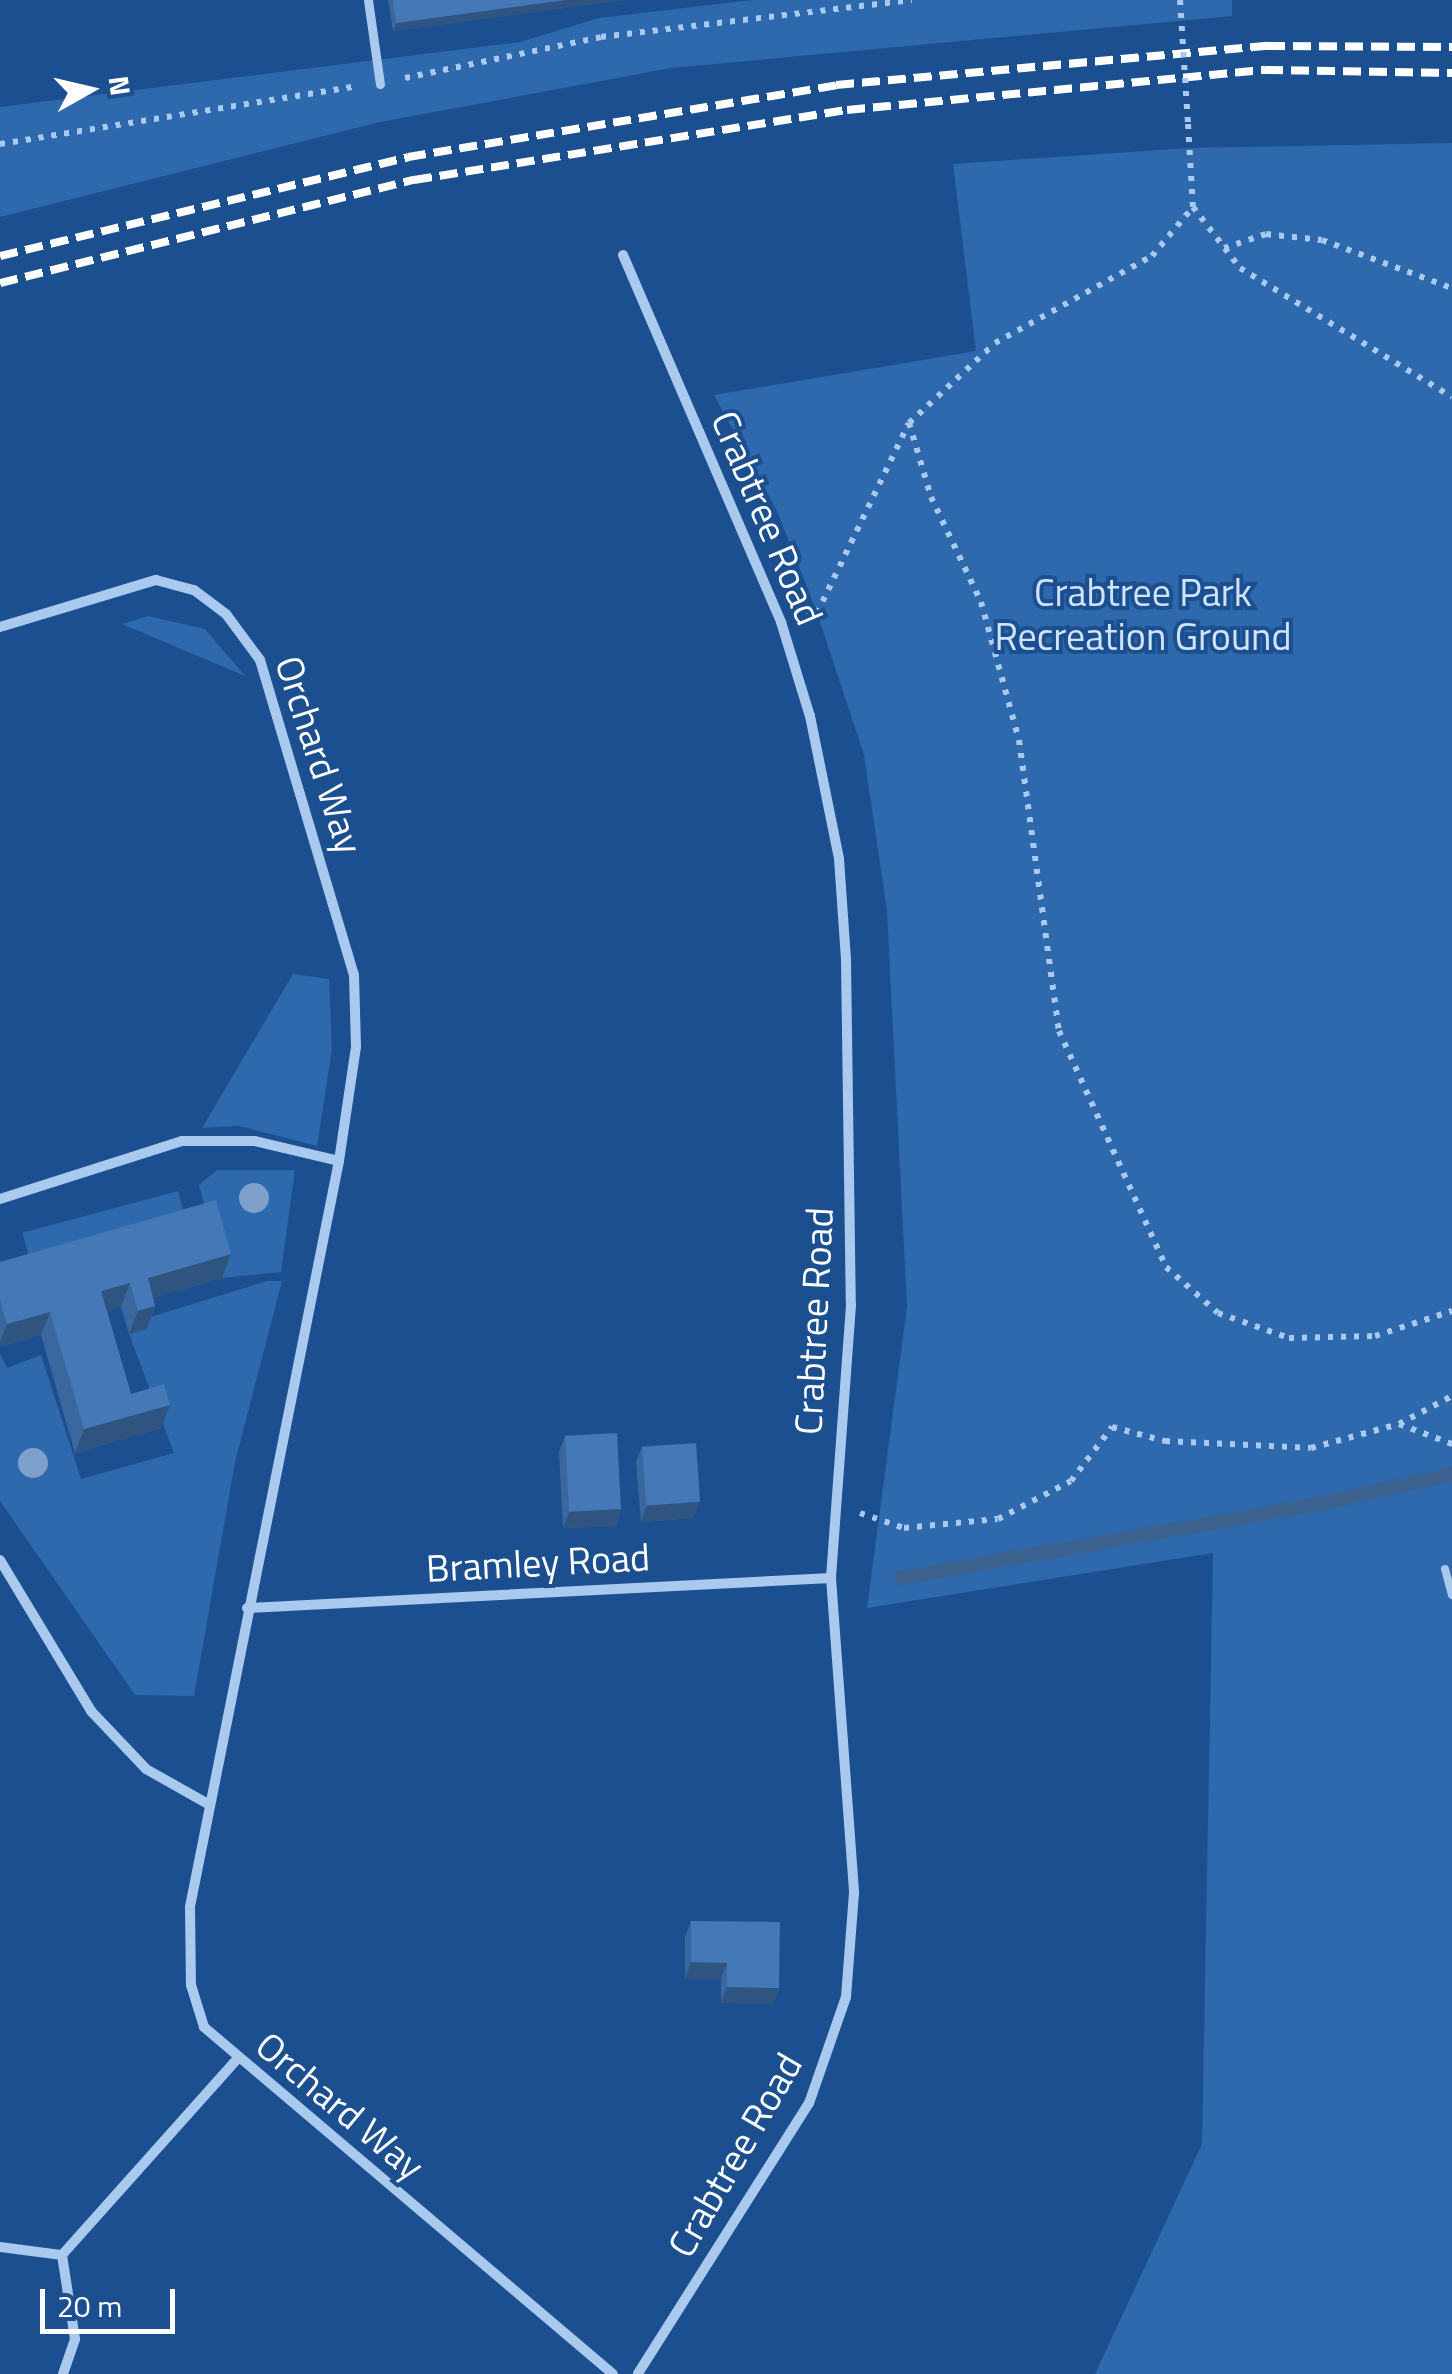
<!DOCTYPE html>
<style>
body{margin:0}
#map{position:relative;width:1452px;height:2374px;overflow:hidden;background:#1b4f8f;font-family:"Titillium Web",sans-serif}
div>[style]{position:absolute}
.green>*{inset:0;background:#2e69ad;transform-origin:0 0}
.stream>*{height:14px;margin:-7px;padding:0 7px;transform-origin:7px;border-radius:7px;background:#3c6290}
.path>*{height:6px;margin-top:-3px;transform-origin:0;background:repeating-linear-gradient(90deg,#a9c9ee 0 5px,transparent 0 13px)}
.service>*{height:8px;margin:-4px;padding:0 4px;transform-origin:4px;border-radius:4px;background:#a9c9ee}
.pedestrian>*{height:9px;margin:-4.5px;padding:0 4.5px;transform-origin:4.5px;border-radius:4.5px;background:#a9c9ee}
.minor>*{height:10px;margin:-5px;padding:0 5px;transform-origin:5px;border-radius:5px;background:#a9c9ee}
.rail>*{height:8px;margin-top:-4px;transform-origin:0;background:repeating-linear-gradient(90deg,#fff 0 18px,transparent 0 26px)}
.path-bridge>*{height:6px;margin-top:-3px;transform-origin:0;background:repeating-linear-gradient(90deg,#a9c9ee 0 5px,transparent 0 13px)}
.trees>*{width:30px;height:30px;margin:-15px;border-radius:50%;background:#7ea0ca}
.wall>*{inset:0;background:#3a679d}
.shaded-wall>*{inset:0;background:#305480}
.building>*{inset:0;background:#4478b7;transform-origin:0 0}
span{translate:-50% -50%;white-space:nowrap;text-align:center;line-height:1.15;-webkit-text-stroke:8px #1b4f8f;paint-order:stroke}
.street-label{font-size:38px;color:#fff}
.park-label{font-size:38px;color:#cfe3fa}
.north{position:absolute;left:40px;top:40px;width:100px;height:100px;-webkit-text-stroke:8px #1b4f8f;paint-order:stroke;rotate:82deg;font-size:28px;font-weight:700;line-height:40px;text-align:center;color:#fff}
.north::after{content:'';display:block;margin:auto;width:35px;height:45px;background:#fff;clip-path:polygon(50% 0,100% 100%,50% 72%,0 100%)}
.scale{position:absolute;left:40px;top:2289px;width:135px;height:45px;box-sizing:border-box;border:5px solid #fff;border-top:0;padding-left:12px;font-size:30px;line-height:35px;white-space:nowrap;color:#fff;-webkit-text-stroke:8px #1b4f8f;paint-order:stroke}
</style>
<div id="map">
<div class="green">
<i style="clip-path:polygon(752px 0,1232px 0,1232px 16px,671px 68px,380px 122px,0 217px,0 107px,520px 42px,599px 18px)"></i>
<i style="clip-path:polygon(1452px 143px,1452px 2374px,1095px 2374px,1202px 2144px,1213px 1553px,867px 1608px,907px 1307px,887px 911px,864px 755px,817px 613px,777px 511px,714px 395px,976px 351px,953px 164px,1188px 148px)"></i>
<i style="clip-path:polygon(148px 616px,205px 629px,245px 676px,122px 624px)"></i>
<i style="clip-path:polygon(293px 974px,329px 979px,332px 1049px,317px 1146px,239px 1126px,202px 1128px)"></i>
<i style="clip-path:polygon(217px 1170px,295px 1170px,281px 1272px,222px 1278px,199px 1185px)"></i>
<i style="left:178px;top:1191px;width:39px;height:161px;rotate:75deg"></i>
<i style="clip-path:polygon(267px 1281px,282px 1281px,235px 1462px,194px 1696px,135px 1695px,0 1501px,0 1353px,7px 1368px,41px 1355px,81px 1479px,174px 1453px,129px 1334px,146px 1329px,144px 1319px)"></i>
</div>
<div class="stream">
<i style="left:901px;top:1578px;width:425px;rotate:-10deg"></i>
<i style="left:1320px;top:1504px;width:135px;rotate:-12.8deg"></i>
</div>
<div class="path">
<i style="left:405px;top:78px;width:200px;rotate:-11.8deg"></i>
<i style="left:601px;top:37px;width:313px;rotate:-6.8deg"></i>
<i style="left:1188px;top:124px;width:83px;rotate:86.6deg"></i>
<i style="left:1193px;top:207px;width:77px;rotate:52.4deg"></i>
<i style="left:1240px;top:268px;width:248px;rotate:31.3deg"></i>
<i style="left:0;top:144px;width:358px;rotate:-9.2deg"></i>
<i style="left:1224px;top:248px;width:44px;rotate:-18.4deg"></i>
<i style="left:1266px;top:234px;width:56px;rotate:6.1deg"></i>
<i style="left:1322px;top:240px;width:139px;rotate:20.3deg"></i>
<i style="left:909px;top:423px;width:77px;rotate:73.4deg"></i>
<i style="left:931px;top:497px;width:116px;rotate:64.5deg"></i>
<i style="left:981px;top:602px;width:143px;rotate:74.6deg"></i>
<i style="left:1019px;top:740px;width:294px;rotate:82.2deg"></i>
<i style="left:1059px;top:1031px;width:259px;rotate:65.6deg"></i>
<i style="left:1166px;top:1267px;width:69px;rotate:41.5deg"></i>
<i style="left:1218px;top:1313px;width:75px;rotate:19.4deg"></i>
<i style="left:1289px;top:1338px;width:86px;rotate:-1.3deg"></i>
<i style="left:1375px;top:1336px;width:81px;rotate:-18deg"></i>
<i style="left:807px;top:616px;width:10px;rotate:-17deg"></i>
<i style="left:817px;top:613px;width:211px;rotate:-64.2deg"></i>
<i style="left:909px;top:423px;width:117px;rotate:-42.9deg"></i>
<i style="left:995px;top:343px;width:179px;rotate:-29deg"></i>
<i style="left:1152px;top:256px;width:64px;rotate:-50.1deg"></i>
<i style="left:1399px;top:1424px;width:57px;rotate:20.7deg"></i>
<i style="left:860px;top:1513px;width:46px;rotate:18.8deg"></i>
<i style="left:904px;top:1528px;width:94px;rotate:-5.5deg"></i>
<i style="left:998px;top:1519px;width:82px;rotate:-27.5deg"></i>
<i style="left:1071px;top:1481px;width:68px;rotate:-52.8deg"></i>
<i style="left:1112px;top:1427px;width:55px;rotate:14.8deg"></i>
<i style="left:1165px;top:1441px;width:146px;rotate:2.7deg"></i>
<i style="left:1311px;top:1448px;width:91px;rotate:-15.3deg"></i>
<i style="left:1399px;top:1424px;width:60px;rotate:-27.8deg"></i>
</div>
<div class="service">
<i style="left:1445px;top:1569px;width:27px;rotate:75deg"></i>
</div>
<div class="pedestrian">
<i style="left:368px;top:0;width:85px;rotate:81.9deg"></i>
</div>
<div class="minor">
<i style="left:623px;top:255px;width:400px;rotate:66.7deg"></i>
<i style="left:781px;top:622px;width:98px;rotate:72.9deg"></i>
<i style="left:810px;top:716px;width:146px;rotate:78.5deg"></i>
<i style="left:839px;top:859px;width:101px;rotate:86deg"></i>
<i style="left:846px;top:960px;width:345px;rotate:89.2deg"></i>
<i style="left:851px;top:1305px;width:274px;rotate:94.2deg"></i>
<i style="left:831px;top:1578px;width:316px;rotate:85.8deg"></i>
<i style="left:854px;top:1893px;width:104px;rotate:94.4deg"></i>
<i style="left:846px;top:1997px;width:112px;rotate:109.2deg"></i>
<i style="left:809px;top:2103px;width:320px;rotate:122.3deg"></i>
<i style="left:0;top:627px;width:163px;rotate:-16.8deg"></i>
<i style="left:156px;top:580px;width:39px;rotate:15deg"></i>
<i style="left:194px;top:590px;width:40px;rotate:37deg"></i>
<i style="left:226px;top:614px;width:57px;rotate:53.5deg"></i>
<i style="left:260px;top:660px;width:329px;rotate:73.4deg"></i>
<i style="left:354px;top:975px;width:72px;rotate:88.4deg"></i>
<i style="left:356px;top:1047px;width:115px;rotate:98.5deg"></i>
<i style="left:339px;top:1161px;width:761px;rotate:101.3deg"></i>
<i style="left:190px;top:1907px;width:78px;rotate:89.3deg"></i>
<i style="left:191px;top:1985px;width:44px;rotate:72.8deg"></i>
<i style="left:204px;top:2027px;width:536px;rotate:40.31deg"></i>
<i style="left:0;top:1199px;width:191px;rotate:-17.7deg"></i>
<i style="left:182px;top:1141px;width:73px"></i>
<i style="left:255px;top:1141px;width:86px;rotate:13.4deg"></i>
<i style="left:0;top:1560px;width:176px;rotate:58.9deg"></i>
<i style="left:91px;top:1711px;width:80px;rotate:46.5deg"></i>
<i style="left:146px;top:1769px;width:71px;rotate:29.4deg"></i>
<i style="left:247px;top:1608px;width:585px;rotate:-2.94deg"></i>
<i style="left:0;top:2247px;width:63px;rotate:7.4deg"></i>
<i style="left:63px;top:2374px;width:37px;rotate:-71deg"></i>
<i style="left:75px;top:2339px;width:85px;rotate:-98.8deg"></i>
<i style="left:62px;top:2255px;width:263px;rotate:-48.2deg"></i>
</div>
<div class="rail">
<i style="left:0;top:256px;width:420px;rotate:-13.6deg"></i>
<i style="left:408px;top:157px;width:434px;rotate:-9.5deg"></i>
<i style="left:836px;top:85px;width:433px;rotate:-5.2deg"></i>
<i style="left:1267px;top:46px;width:185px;rotate:0.3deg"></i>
<i style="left:0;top:283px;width:427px;rotate:-14deg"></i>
<i style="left:414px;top:180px;width:439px;rotate:-9.2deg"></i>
<i style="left:847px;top:110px;width:420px;rotate:-5.5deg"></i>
<i style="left:1265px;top:70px;width:187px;rotate:0.9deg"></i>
</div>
<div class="path-bridge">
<i style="left:1180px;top:0;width:124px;rotate:86.3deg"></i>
</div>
<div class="trees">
<i style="left:254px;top:1198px"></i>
<i style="left:33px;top:1463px"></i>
</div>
<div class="wall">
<i style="clip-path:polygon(388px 0,624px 0,393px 31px)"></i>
<i style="clip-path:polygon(231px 1254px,222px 1278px,153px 1298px,155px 1306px,147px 1329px,129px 1334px,121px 1307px,107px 1311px,131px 1394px,161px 1428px,75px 1453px,41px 1335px,0 1347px,0 1262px)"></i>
<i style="clip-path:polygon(565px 1436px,621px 1509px,616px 1526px,563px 1528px,559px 1452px)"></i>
<i style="clip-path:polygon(642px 1446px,694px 1518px,641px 1522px,636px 1462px)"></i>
<i style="clip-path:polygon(691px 1921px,779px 1988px,773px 2004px,721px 2003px,721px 1979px,685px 1979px,685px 1937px)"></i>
</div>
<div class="shaded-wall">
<i style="clip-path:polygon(565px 0,624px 0,393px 31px,396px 23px)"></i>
<i style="clip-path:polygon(231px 1254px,222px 1278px,139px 1302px,148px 1278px)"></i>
<i style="clip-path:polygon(130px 1283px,121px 1307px,93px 1315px,101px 1291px)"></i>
<i style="clip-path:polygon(155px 1306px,147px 1329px,129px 1334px,138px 1311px)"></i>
<i style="clip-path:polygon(50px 1312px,41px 1335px,0 1347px,0 1342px,7px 1324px)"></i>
<i style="clip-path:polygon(170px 1405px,161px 1428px,75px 1453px,84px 1429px)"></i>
<i style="clip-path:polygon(700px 1502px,694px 1518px,641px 1522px,647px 1505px)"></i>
<i style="clip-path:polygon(621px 1509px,616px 1526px,563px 1528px,569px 1512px)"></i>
<i style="clip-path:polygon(691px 1962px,727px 1963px,721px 1979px,685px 1979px)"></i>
<i style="clip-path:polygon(727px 1987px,779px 1988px,773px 2004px,721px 2003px)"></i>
</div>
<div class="building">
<i style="clip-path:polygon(393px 0,565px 0,396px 23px)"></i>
<i style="clip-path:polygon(216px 1200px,231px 1254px,148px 1278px,155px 1306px,138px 1311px,130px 1283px,101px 1291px,131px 1394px,164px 1384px,170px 1405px,84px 1429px,50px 1312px,7px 1324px,0 1300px,0 1262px)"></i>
<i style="left:617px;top:1433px;width:76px;height:52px;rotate:87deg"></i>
<i style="left:696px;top:1443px;width:59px;height:54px;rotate:86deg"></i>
<i style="clip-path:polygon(691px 1921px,780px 1922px,779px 1988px,727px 1987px,727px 1963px,691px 1962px)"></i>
</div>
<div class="street-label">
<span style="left:767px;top:518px;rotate:67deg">Crabtree Road</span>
<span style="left:319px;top:755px;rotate:72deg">Orchard Way</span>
<span style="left:814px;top:1321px;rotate:-87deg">Crabtree Road</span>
<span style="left:538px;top:1563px;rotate:-3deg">Bramley Road</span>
<span style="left:340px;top:2106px;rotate:40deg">Orchard Way</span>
<span style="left:735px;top:2155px;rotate:-60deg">Crabtree Road</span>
</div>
<div class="park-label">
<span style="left:1143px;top:615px">Crabtree Park<br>Recreation Ground</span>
</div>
<div class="north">N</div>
<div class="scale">20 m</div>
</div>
